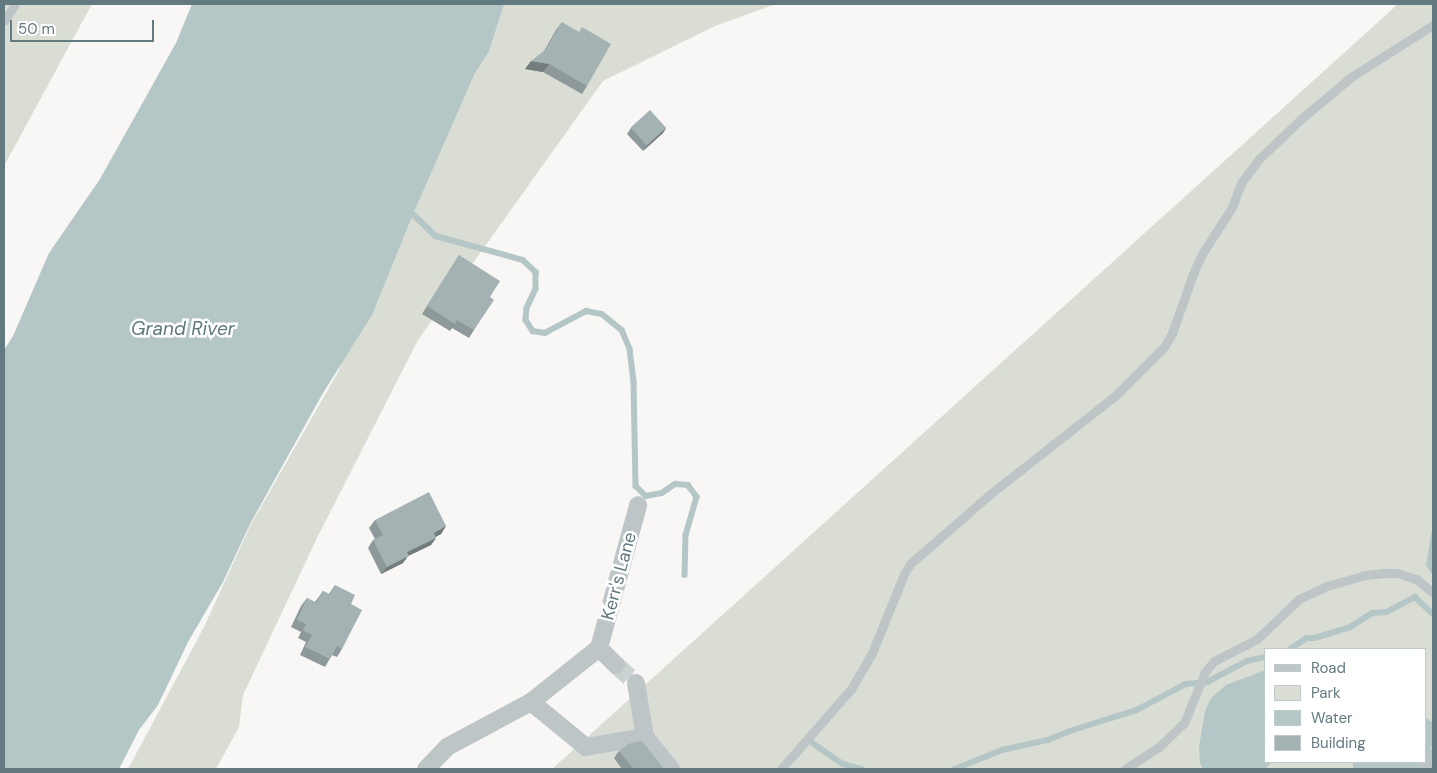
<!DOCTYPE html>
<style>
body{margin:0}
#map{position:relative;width:1437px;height:773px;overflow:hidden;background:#f8f7f5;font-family:"DM Sans",sans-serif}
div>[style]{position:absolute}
.green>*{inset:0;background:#d9ddd4}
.water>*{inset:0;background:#b4c6c6;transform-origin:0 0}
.stream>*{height:5.5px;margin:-2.75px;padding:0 2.75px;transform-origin:2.75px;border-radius:2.75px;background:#b4c6c6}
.minor-tunnel>*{height:18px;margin-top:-9px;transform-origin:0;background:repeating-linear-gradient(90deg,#cbd2d2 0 18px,transparent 0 27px)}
.service>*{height:9px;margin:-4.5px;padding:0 4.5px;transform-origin:4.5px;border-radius:4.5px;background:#bec5c7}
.minor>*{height:18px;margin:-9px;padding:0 9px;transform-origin:9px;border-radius:9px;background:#bec5c7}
.wall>*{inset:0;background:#8e999b}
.shaded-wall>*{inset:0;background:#747d7e}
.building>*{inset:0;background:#a5b2b4;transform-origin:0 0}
span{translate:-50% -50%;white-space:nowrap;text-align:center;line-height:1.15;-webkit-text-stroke:5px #fff;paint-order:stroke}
.street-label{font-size:18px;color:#627a80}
.water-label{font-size:19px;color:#5d797b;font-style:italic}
.frame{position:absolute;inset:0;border:5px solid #627a80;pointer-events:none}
.legend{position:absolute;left:1264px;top:648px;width:162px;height:115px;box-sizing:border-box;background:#fff;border:1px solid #c0cacc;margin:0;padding:6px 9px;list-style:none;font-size:15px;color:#627a80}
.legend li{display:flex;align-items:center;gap:10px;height:25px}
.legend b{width:25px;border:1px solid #c0cacc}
.scale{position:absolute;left:10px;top:20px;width:144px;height:22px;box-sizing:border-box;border:2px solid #627a80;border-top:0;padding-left:6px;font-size:15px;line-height:18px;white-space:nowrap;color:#627a80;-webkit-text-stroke:4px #fff;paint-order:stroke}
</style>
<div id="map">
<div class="green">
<i style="clip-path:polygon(4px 4px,92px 4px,4px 166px)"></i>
<i style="clip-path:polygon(498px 4px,776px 4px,715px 26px,603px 81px,418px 340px,317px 538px,243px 695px,239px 727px,216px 769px,128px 769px,204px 627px,250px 526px,338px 372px)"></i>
<i style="clip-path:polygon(evenodd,1398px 4px,1433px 4px,1433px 769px,552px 769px,1398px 4px,1266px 649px,1426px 649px,1426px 762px,1266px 762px,1266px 649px)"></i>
</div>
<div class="water">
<i style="clip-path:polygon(192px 4px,504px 4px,489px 51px,474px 75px,413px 214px,372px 315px,323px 393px,250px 524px,223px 582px,188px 642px,158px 705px,139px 730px,119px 769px,4px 769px,4px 350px,13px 336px,49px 253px,100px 179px,176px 43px)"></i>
<i style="clip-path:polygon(1433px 502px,1433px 576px,1426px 565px,1432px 530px)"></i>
<i style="clip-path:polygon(1266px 670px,1266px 762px,1271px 762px,1266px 769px,1203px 769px,1200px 763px,1199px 747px,1205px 711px,1211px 698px,1226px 685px)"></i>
<i style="clip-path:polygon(1426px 718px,1433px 723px,1433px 744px,1426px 756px)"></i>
<i style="left:1353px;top:762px;width:69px;height:7px"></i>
</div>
<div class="stream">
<i style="left:413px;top:214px;width:32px;rotate:44deg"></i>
<i style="left:436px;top:236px;width:90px;rotate:15.4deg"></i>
<i style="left:523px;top:260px;width:18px;rotate:43deg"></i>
<i style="left:536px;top:272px;width:17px;rotate:90deg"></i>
<i style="left:536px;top:289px;width:21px;rotate:115deg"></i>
<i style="left:527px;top:308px;width:12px;rotate:95deg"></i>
<i style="left:526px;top:320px;width:13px;rotate:58deg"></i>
<i style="left:533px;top:331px;width:12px;rotate:9deg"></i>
<i style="left:545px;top:333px;width:47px;rotate:-28.2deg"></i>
<i style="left:586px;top:311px;width:16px;rotate:11deg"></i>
<i style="left:602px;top:314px;width:26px;rotate:39deg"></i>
<i style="left:622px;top:330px;width:21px;rotate:67deg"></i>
<i style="left:630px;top:349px;width:33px;rotate:83deg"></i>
<i style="left:634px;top:382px;width:104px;rotate:88.9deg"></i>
<i style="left:636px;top:486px;width:14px;rotate:45deg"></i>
<i style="left:646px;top:496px;width:16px;rotate:-11deg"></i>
<i style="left:662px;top:493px;width:16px;rotate:-35deg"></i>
<i style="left:675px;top:484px;width:13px;rotate:4deg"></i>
<i style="left:688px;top:485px;width:15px;rotate:53deg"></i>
<i style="left:697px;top:497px;width:40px;rotate:106deg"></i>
<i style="left:686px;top:535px;width:40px;rotate:91.4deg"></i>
<i style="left:1290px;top:649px;width:20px;rotate:-33deg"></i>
<i style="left:1307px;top:638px;width:8px"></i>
<i style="left:1315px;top:638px;width:37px;rotate:-17deg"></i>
<i style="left:1350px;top:627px;width:26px;rotate:-32deg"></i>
<i style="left:1372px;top:613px;width:15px;rotate:-4deg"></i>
<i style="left:1387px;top:612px;width:32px;rotate:-28deg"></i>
<i style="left:1415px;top:597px;width:25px;rotate:43deg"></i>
<i style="left:810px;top:741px;width:40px;rotate:34.9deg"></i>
<i style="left:843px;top:764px;width:20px;rotate:15deg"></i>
<i style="left:955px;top:769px;width:51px;rotate:-22deg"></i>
<i style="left:1002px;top:750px;width:47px;rotate:-12.3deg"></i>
<i style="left:1048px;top:740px;width:24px;rotate:-22deg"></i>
<i style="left:1070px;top:731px;width:70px;rotate:-17.4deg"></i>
<i style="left:1137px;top:710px;width:55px;rotate:-28deg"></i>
<i style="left:1186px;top:684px;width:21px;rotate:-5deg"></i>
<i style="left:1207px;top:682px;width:45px;rotate:-27.7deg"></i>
<i style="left:1247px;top:661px;width:19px;rotate:-12deg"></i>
<i style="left:1431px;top:769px;width:4px;rotate:-56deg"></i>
</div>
<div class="minor-tunnel">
<i style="left:616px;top:665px;width:27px;rotate:42deg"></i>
</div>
<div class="service">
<i style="left:4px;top:21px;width:20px;rotate:-57deg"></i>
<i style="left:781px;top:769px;width:106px;rotate:-48.8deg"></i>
<i style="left:851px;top:689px;width:42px;rotate:-59.7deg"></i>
<i style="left:872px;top:653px;width:85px;rotate:-67.9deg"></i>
<i style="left:904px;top:574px;width:12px;rotate:-59deg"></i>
<i style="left:910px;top:564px;width:105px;rotate:-41.1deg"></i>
<i style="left:989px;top:495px;width:160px;rotate:-38.2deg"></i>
<i style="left:1115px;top:396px;width:69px;rotate:-45deg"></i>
<i style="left:1164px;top:347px;width:16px;rotate:-60deg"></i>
<i style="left:1172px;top:333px;width:63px;rotate:-70.4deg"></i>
<i style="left:1193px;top:274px;width:22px;rotate:-66deg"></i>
<i style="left:1202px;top:254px;width:56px;rotate:-57.4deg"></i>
<i style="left:1232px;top:207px;width:26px;rotate:-69deg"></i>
<i style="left:1241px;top:183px;width:30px;rotate:-53deg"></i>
<i style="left:1259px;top:159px;width:58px;rotate:-43.6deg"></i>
<i style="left:1301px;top:119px;width:65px;rotate:-40deg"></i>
<i style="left:1351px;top:77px;width:97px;rotate:-32.4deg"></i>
<i style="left:1125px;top:769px;width:42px;rotate:-33.3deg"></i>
<i style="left:1160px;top:746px;width:33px;rotate:-44deg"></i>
<i style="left:1184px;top:723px;width:55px;rotate:-67.6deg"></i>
<i style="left:1205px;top:672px;width:14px;rotate:-51deg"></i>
<i style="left:1214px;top:661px;width:48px;rotate:-27.1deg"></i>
<i style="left:1257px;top:639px;width:58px;rotate:-43.6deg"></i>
<i style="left:1299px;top:599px;width:31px;rotate:-25deg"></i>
<i style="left:1327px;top:586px;width:40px;rotate:-16deg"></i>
<i style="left:1365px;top:575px;width:19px;rotate:-6deg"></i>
<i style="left:1384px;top:573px;width:13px"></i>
<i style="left:1397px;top:573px;width:20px;rotate:18deg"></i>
<i style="left:1416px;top:579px;width:22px;rotate:39deg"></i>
<i style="left:1422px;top:769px;width:20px;rotate:-57deg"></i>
</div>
<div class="minor">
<i style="left:616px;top:665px;width:24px;rotate:-135deg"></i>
<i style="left:599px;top:648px;width:148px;rotate:-74.7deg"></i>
<i style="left:636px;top:683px;width:55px;rotate:80.5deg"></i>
<i style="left:645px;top:737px;width:41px;rotate:50.9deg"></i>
<i style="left:531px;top:702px;width:71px;rotate:39.3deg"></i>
<i style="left:586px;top:747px;width:60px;rotate:-9.6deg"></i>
<i style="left:426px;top:769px;width:30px;rotate:-46deg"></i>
<i style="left:447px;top:747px;width:95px;rotate:-28.2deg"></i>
<i style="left:531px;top:702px;width:87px;rotate:-38.5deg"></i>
</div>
<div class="wall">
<i style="clip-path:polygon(562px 22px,587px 86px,582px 94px,543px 72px,525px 69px,544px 51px,556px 30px)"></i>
<i style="clip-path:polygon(631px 128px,666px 128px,663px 133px,643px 151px,627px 134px)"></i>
<i style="clip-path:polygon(459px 255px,490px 297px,474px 330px,469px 338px,452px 328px,450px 331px,422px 314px)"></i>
<i style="clip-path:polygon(375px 520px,446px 526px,441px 534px,436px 537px,436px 538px,431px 545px,408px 556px,403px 563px,381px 574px,368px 548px,373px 540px,375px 539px,369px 528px)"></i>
<i style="clip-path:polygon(335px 585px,351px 604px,342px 649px,337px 657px,332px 655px,325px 667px,300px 655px,306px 642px,298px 638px,301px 632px,291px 627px,301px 606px,307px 598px,315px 602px,323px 591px,329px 594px)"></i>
<i style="clip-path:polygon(619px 751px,664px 769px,622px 769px,614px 758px)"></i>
</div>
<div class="shaded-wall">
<i style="clip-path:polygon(531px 61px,549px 64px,543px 72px,525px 69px)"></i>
<i style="clip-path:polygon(666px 128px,663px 133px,643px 151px,647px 146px)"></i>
<i style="clip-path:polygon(446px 526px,441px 534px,428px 540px,434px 533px)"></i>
<i style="clip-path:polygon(436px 538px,431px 545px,408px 556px,403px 563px,381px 574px,387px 567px,407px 552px)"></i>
</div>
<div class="building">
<i style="clip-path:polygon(562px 22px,579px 32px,582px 27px,611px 44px,587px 86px,549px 64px,531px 61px,546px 49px)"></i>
<i style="left:650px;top:110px;width:24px;height:26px;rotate:48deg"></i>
<i style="clip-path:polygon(459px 255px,500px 281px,490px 297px,494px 300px,474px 330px,457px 320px,455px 324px,427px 306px)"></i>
<i style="clip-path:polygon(429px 492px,446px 526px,434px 533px,436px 538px,407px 552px,409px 556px,387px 567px,373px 540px,383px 535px,375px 520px)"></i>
<i style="clip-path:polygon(335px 585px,355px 595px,351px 604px,362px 610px,342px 649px,337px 646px,330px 659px,305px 647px,312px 635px,303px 630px,306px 624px,297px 620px,307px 598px,316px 603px,323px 591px,330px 595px)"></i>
<i style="clip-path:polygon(642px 741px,664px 769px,634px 769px,619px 751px,628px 744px)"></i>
</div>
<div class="street-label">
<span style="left:619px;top:576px;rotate:-75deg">Kerr's Lane</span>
</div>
<div class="water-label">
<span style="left:183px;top:329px">Grand River</span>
</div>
<div class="frame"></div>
<ul class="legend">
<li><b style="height:6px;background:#bec5c7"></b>Road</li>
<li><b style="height:14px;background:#d9ddd4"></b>Park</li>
<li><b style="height:14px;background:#b4c6c6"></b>Water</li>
<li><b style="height:14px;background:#a5b2b4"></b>Building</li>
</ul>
<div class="scale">50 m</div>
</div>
